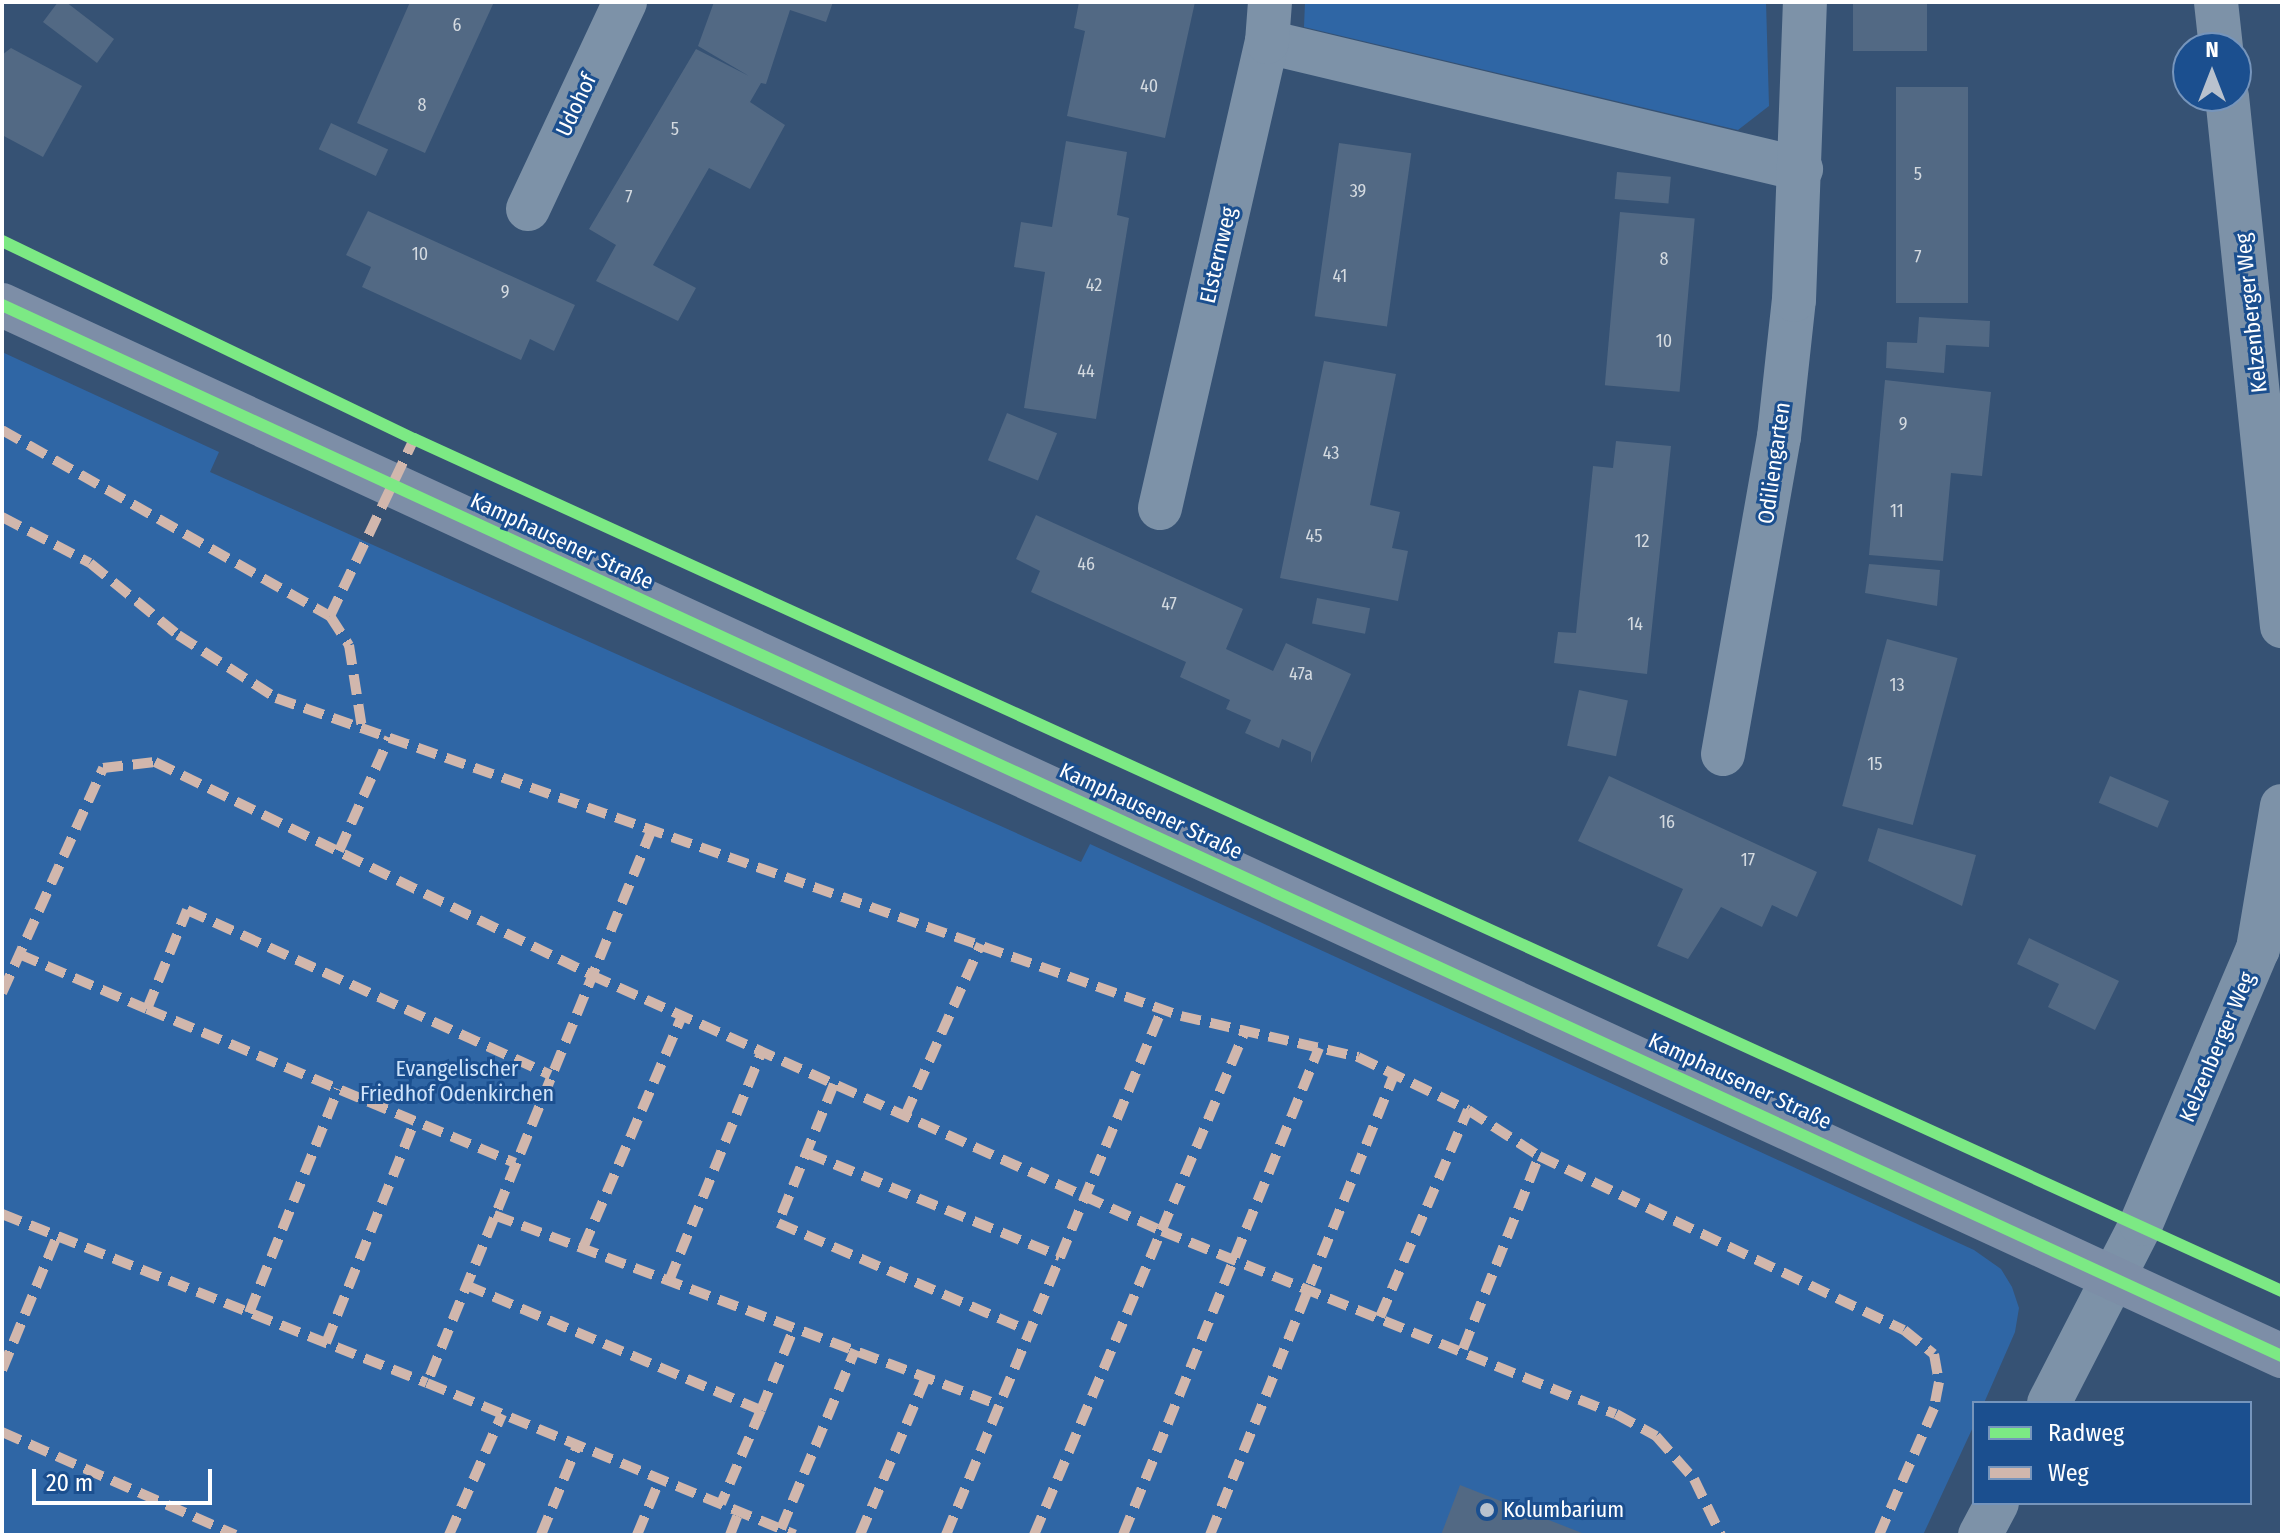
<!DOCTYPE html>
<meta charset="utf-8">
<style>
body{margin:0}
#map{position:relative;width:2284px;height:1537px;overflow:hidden;background:#365274;font-family:"Fira Sans Condensed",sans-serif}
div>[style]{position:absolute}
.green>*{inset:0;background:#2f66a5}
.building>*{inset:0;background:#526984;transform-origin:0 0}
.minor>*{height:44px;margin:-22px;padding:0 22px;transform-origin:22px;border-radius:22px;background:#7d92a8}
.major>*{height:44px;margin:-22px;padding:0 22px;transform-origin:22px;border-radius:22px;background:#7d8ea7}
.quiet>*{height:10px;margin-top:-5px;transform-origin:0;background:repeating-linear-gradient(90deg,#d1b7ad 0 20px,transparent 0 30px)}
.cycleway>*{height:12px;margin:-6px;padding:0 6px;transform-origin:6px;border-radius:6px;background:#7ce984}
.dots>*{width:22px;height:22px;translate:-50% -50%;box-sizing:border-box;border:4px solid #1b4f8f;border-radius:50%}
span{translate:-50% -50%;white-space:nowrap;text-align:center;line-height:1.15;-webkit-text-stroke:6px #1b4f8f;paint-order:stroke}
.number-label{font-size:18px;color:#d4dae0}
.number-label span{-webkit-text-stroke-width:0}
.street-label{font-size:22px;color:#fff}
.park-label{font-size:22px;color:#cfe3fa}
.poi-label{font-size:22px;color:#fff}
.left{translate:0 -50%;text-align:left}
.frame{position:absolute;inset:0;border:4px solid #fff;pointer-events:none}
.legend{position:absolute;left:1972px;top:1401px;width:280px;height:104px;box-sizing:border-box;background:#1b4f8f;border:2px solid #7695bc;margin:0;padding:10px 14px;list-style:none;font-size:24px;color:#fff}
.legend li{display:flex;align-items:center;gap:16px;height:40px}
.legend b{width:40px;border:2px solid #7695bc}
.north{position:absolute;left:2172px;top:32px;width:80px;height:80px;box-sizing:border-box;background:#1b4f8f;border:2px solid #7695bc;border-radius:50%;rotate:0deg;font-size:22px;font-weight:700;line-height:32px;text-align:center;color:#fff}
.north::after{content:'';display:block;margin:auto;width:28px;height:36px;background:#b9c2ce;clip-path:polygon(50% 0,100% 100%,50% 72%,0 100%)}
.scale{position:absolute;left:32px;top:1469px;width:180px;height:36px;box-sizing:border-box;border:4px solid #fff;border-top:0;padding-left:10px;font-size:24px;line-height:28px;white-space:nowrap;color:#fff;-webkit-text-stroke:6px #1b4f8f;paint-order:stroke}
</style>
<div id="map">
<div class="green">
<i style="clip-path:polygon(1305px 2px,1766px 2px,1769px 106px,1738px 130px,1304px 27px)"></i>
<i style="clip-path:polygon(2px 352px,219px 452px,210px 472px,1081px 862px,1090px 844px,1974px 1250px,2001px 1269px,2012px 1287px,2019px 1308px,2015px 1332px,1984px 1403px,1974px 1403px,1974px 1425px,1923px 1535px,2px 1535px)"></i>
</div>
<div class="building">
<i style="clip-path:polygon(58px 2px,66px 2px,114px 39px,97px 63px,43px 22px)"></i>
<i style="clip-path:polygon(410px 2px,494px 2px,425px 153px,357px 123px)"></i>
<i style="clip-path:polygon(714px 2px,833px 2px,826px 22px,790px 10px,766px 84px,761px 83px,750px 102px,785px 125px,750px 189px,709px 168px,653px 265px,696px 288px,678px 321px,596px 281px,616px 245px,589px 229px,696px 49px,749px 76px,698px 46px)"></i>
<i style="clip-path:polygon(1079px 2px,1195px 2px,1165px 138px,1067px 116px,1085px 31px,1074px 28px)"></i>
<i style="left:1853px;top:2px;width:74px;height:49px"></i>
<i style="clip-path:polygon(11px 48px,82px 86px,43px 157px,2px 135px,2px 55px)"></i>
<i style="left:1968px;top:87px;width:216px;height:72px;rotate:90deg"></i>
<i style="left:331px;top:123px;width:63px;height:29px;rotate:25deg"></i>
<i style="clip-path:polygon(1066px 141px,1127px 152px,1117px 215px,1129px 218px,1096px 419px,1024px 408px,1045px 272px,1014px 267px,1021px 222px,1052px 227px)"></i>
<i style="left:1339px;top:143px;width:73px;height:175px;rotate:8deg"></i>
<i style="left:1617px;top:172px;width:54px;height:27px;rotate:5deg"></i>
<i style="clip-path:polygon(368px 211px,575px 305px,554px 351px,530px 339px,521px 360px,362px 287px,371px 267px,346px 255px)"></i>
<i style="left:1620px;top:212px;width:75px;height:174px;rotate:5deg"></i>
<i style="clip-path:polygon(1919px 317px,1990px 321px,1989px 347px,1946px 345px,1944px 373px,1886px 368px,1887px 342px,1917px 343px)"></i>
<i style="clip-path:polygon(1324px 361px,1396px 374px,1370px 505px,1400px 512px,1392px 548px,1408px 551px,1398px 601px,1280px 578px)"></i>
<i style="clip-path:polygon(1885px 380px,1991px 392px,1982px 476px,1951px 473px,1943px 561px,1869px 555px)"></i>
<i style="left:1007px;top:413px;width:54px;height:51px;rotate:22deg"></i>
<i style="clip-path:polygon(1616px 441px,1671px 446px,1647px 674px,1554px 663px,1558px 632px,1576px 633px,1593px 466px,1613px 468px)"></i>
<i style="clip-path:polygon(1036px 515px,1243px 609px,1226px 649px,1273px 671px,1286px 643px,1351px 674px,1311px 763px,1311px 752px,1282px 739px,1279px 748px,1245px 733px,1251px 720px,1226px 709px,1230px 700px,1180px 677px,1186px 662px,1031px 592px,1040px 571px,1016px 559px)"></i>
<i style="clip-path:polygon(1869px 564px,1940px 570px,1937px 606px,1865px 593px)"></i>
<i style="left:1317px;top:598px;width:54px;height:26px;rotate:11deg"></i>
<i style="left:1887px;top:639px;width:73px;height:173px;rotate:15deg"></i>
<i style="left:1579px;top:690px;width:50px;height:57px;rotate:12deg"></i>
<i style="clip-path:polygon(1609px 776px,1817px 872px,1797px 917px,1772px 905px,1762px 927px,1721px 907px,1688px 959px,1657px 946px,1683px 889px,1578px 841px)"></i>
<i style="left:2110px;top:776px;width:64px;height:29px;rotate:23deg"></i>
<i style="clip-path:polygon(1878px 828px,1976px 855px,1962px 906px,1868px 861px)"></i>
<i style="clip-path:polygon(2029px 938px,2119px 981px,2095px 1030px,2048px 1007px,2059px 984px,2017px 964px)"></i>
<i style="clip-path:polygon(1460px 1485px,1587px 1535px,1441px 1535px)"></i>
</div>
<div class="minor">
<i style="left:2216px;top:2px;width:46px;rotate:83.8deg"></i>
<i style="left:1267px;top:42px;width:549px;rotate:13.38deg"></i>
<i style="left:2227px;top:96px;width:533px;rotate:84.08deg"></i>
<i style="left:528px;top:209px;width:229px;rotate:-64.9deg"></i>
<i style="left:1160px;top:508px;width:478px;rotate:-77.1deg"></i>
<i style="left:1267px;top:42px;width:40px;rotate:-85.7deg"></i>
<i style="left:1723px;top:754px;width:322px;rotate:-80deg"></i>
<i style="left:1779px;top:437px;width:138px;rotate:-83.8deg"></i>
<i style="left:1794px;top:300px;width:298px;rotate:-87.9deg"></i>
<i style="left:2049px;top:1403px;width:201px;rotate:-62.8deg"></i>
<i style="left:2141px;top:1224px;width:299px;rotate:-67deg"></i>
<i style="left:2258px;top:949px;width:145px;rotate:-80.5deg"></i>
<i style="left:1980px;top:1535px;width:36px;rotate:-62deg"></i>
</div>
<div class="major">
<i style="left:2px;top:305px;width:2511px;rotate:24.75deg"></i>
</div>
<div class="quiet">
<i style="left:2px;top:430px;width:377px;rotate:29.6deg"></i>
<i style="left:330px;top:616px;width:35px;rotate:57deg"></i>
<i style="left:349px;top:645px;width:84px;rotate:81.1deg"></i>
<i style="left:2px;top:517px;width:99px;rotate:27.6deg"></i>
<i style="left:90px;top:563px;width:114px;rotate:39.3deg"></i>
<i style="left:178px;top:635px;width:117px;rotate:32.7deg"></i>
<i style="left:276px;top:698px;width:959px;rotate:19.36deg"></i>
<i style="left:1181px;top:1016px;width:182px;rotate:13deg"></i>
<i style="left:1358px;top:1057px;width:122px;rotate:25.7deg"></i>
<i style="left:1468px;top:1110px;width:85px;rotate:32.9deg"></i>
<i style="left:1539px;top:1156px;width:404px;rotate:25.5deg"></i>
<i style="left:1904px;top:1330px;width:38px;rotate:39deg"></i>
<i style="left:1934px;top:1354px;width:28px;rotate:80deg"></i>
<i style="left:1939px;top:1382px;width:26px;rotate:101deg"></i>
<i style="left:1934px;top:1408px;width:138px;rotate:113.4deg"></i>
<i style="left:330px;top:616px;width:196px;rotate:-64.6deg"></i>
<i style="left:652px;top:829px;width:598px;rotate:112.1deg"></i>
<i style="left:427px;top:1383px;width:398px;rotate:22.4deg"></i>
<i style="left:339px;top:851px;width:124px;rotate:-66.1deg"></i>
<i style="left:19px;top:954px;width:139px;rotate:23.3deg"></i>
<i style="left:147px;top:1009px;width:107px;rotate:-68deg"></i>
<i style="left:187px;top:910px;width:399px;rotate:24.4deg"></i>
<i style="left:2px;top:993px;width:247px;rotate:-65.8deg"></i>
<i style="left:103px;top:768px;width:52px;rotate:-6.6deg"></i>
<i style="left:155px;top:762px;width:485px;rotate:26deg"></i>
<i style="left:591px;top:975px;width:626px;rotate:24.15deg"></i>
<i style="left:1162px;top:1231px;width:489px;rotate:22deg"></i>
<i style="left:1616px;top:1414px;width:46px;rotate:28.8deg"></i>
<i style="left:1656px;top:1436px;width:57px;rotate:48.5deg"></i>
<i style="left:1694px;top:1479px;width:62px;rotate:64.3deg"></i>
<i style="left:147px;top:1009px;width:399px;rotate:22.7deg"></i>
<i style="left:834px;top:1084px;width:150px;rotate:111.9deg"></i>
<i style="left:778px;top:1223px;width:273px;rotate:23.3deg"></i>
<i style="left:905px;top:1116px;width:188px;rotate:-66.2deg"></i>
<i style="left:807px;top:1153px;width:273px;rotate:22.2deg"></i>
<i style="left:2px;top:1214px;width:457px;rotate:21.7deg"></i>
<i style="left:494px;top:1215px;width:540px;rotate:20.62deg"></i>
<i style="left:583px;top:1248px;width:252px;rotate:-66.9deg"></i>
<i style="left:669px;top:1281px;width:248px;rotate:-68deg"></i>
<i style="left:466px;top:1285px;width:320px;rotate:23deg"></i>
<i style="left:761px;top:1410px;width:102px;rotate:113.1deg"></i>
<i style="left:249px;top:1313px;width:241px;rotate:-68.3deg"></i>
<i style="left:1380px;top:1317px;width:225px;rotate:-67deg"></i>
<i style="left:326px;top:1343px;width:239px;rotate:-68.2deg"></i>
<i style="left:1463px;top:1349px;width:207px;rotate:-68.5deg"></i>
<i style="left:2px;top:1370px;width:145px;rotate:-67.7deg"></i>
<i style="left:761px;top:1410px;width:88px;rotate:-68.1deg"></i>
<i style="left:2px;top:1432px;width:255px;rotate:23.8deg"></i>
<i style="left:781px;top:1529px;width:194px;rotate:-67.5deg"></i>
<i style="left:449px;top:1535px;width:132px;rotate:-66.3deg"></i>
<i style="left:541px;top:1535px;width:98px;rotate:-67.9deg"></i>
<i style="left:637px;top:1535px;width:61px;rotate:-67.7deg"></i>
<i style="left:730px;top:1535px;width:26px;rotate:-69deg"></i>
<i style="left:860px;top:1535px;width:171px;rotate:-67.3deg"></i>
<i style="left:946px;top:1535px;width:569px;rotate:-67.67deg"></i>
<i style="left:1034px;top:1535px;width:546px;rotate:-67.28deg"></i>
<i style="left:1123px;top:1535px;width:525px;rotate:-68.08deg"></i>
<i style="left:1210px;top:1535px;width:495px;rotate:-68.2deg"></i>
</div>
<div class="cycleway">
<i style="left:2px;top:241px;width:457px;rotate:25.7deg"></i>
<i style="left:414px;top:439px;width:2053px;rotate:24.52deg"></i>
<i style="left:2px;top:305px;width:2511px;rotate:24.75deg"></i>
</div>
<div class="dots">
<i style="left:1487px;top:1510px;background:#b9c2ce"></i>
</div>
<div class="number-label">
<span style="left:457px;top:25px">6</span>
<span style="left:1149px;top:86px">40</span>
<span style="left:422px;top:105px">8</span>
<span style="left:675px;top:129px">5</span>
<span style="left:1918px;top:174px">5</span>
<span style="left:1358px;top:191px">39</span>
<span style="left:629px;top:197px">7</span>
<span style="left:420px;top:254px">10</span>
<span style="left:1918px;top:257px">7</span>
<span style="left:1664px;top:259px">8</span>
<span style="left:1340px;top:276px">41</span>
<span style="left:1094px;top:285px">42</span>
<span style="left:505px;top:292px">9</span>
<span style="left:1664px;top:341px">10</span>
<span style="left:1086px;top:371px">44</span>
<span style="left:1903px;top:424px">9</span>
<span style="left:1331px;top:453px">43</span>
<span style="left:1897px;top:511px">11</span>
<span style="left:1314px;top:536px">45</span>
<span style="left:1642px;top:541px">12</span>
<span style="left:1086px;top:564px">46</span>
<span style="left:1169px;top:604px">47</span>
<span style="left:1635px;top:624px">14</span>
<span style="left:1301px;top:674px">47a</span>
<span style="left:1897px;top:685px">13</span>
<span style="left:1875px;top:764px">15</span>
<span style="left:1667px;top:822px">16</span>
<span style="left:1748px;top:860px">17</span>
</div>
<div class="street-label">
<span style="left:576px;top:105px;rotate:-65deg">Udohof</span>
<span style="left:1218px;top:255px;rotate:-77deg">Elsternweg</span>
<span style="left:2251px;top:313px;rotate:-96deg">Kelzenberger Weg</span>
<span style="left:1774px;top:463px;rotate:-82deg">Odiliengarten</span>
<span style="left:562px;top:541px;rotate:25deg">Kamphausener Straße</span>
<span style="left:1151px;top:811px;rotate:25deg">Kamphausener Straße</span>
<span style="left:2217px;top:1047px;rotate:-67deg">Kelzenberger Weg</span>
<span style="left:1740px;top:1081px;rotate:25deg">Kamphausener Straße</span>
</div>
<div class="park-label">
<span style="left:457px;top:1081px">Evangelischer<br>Friedhof Odenkirchen</span>
</div>
<div class="poi-label">
<span class="left" style="left:1503px;top:1510px">Kolumbarium</span>
</div>
<div class="frame"></div>
<ul class="legend">
<li><b style="height:10px;background:#7ce984"></b>Radweg</li>
<li><b style="height:10px;background:#d1b7ad"></b>Weg</li>
</ul>
<div class="north">N</div>
<div class="scale">20 m</div>
</div>
